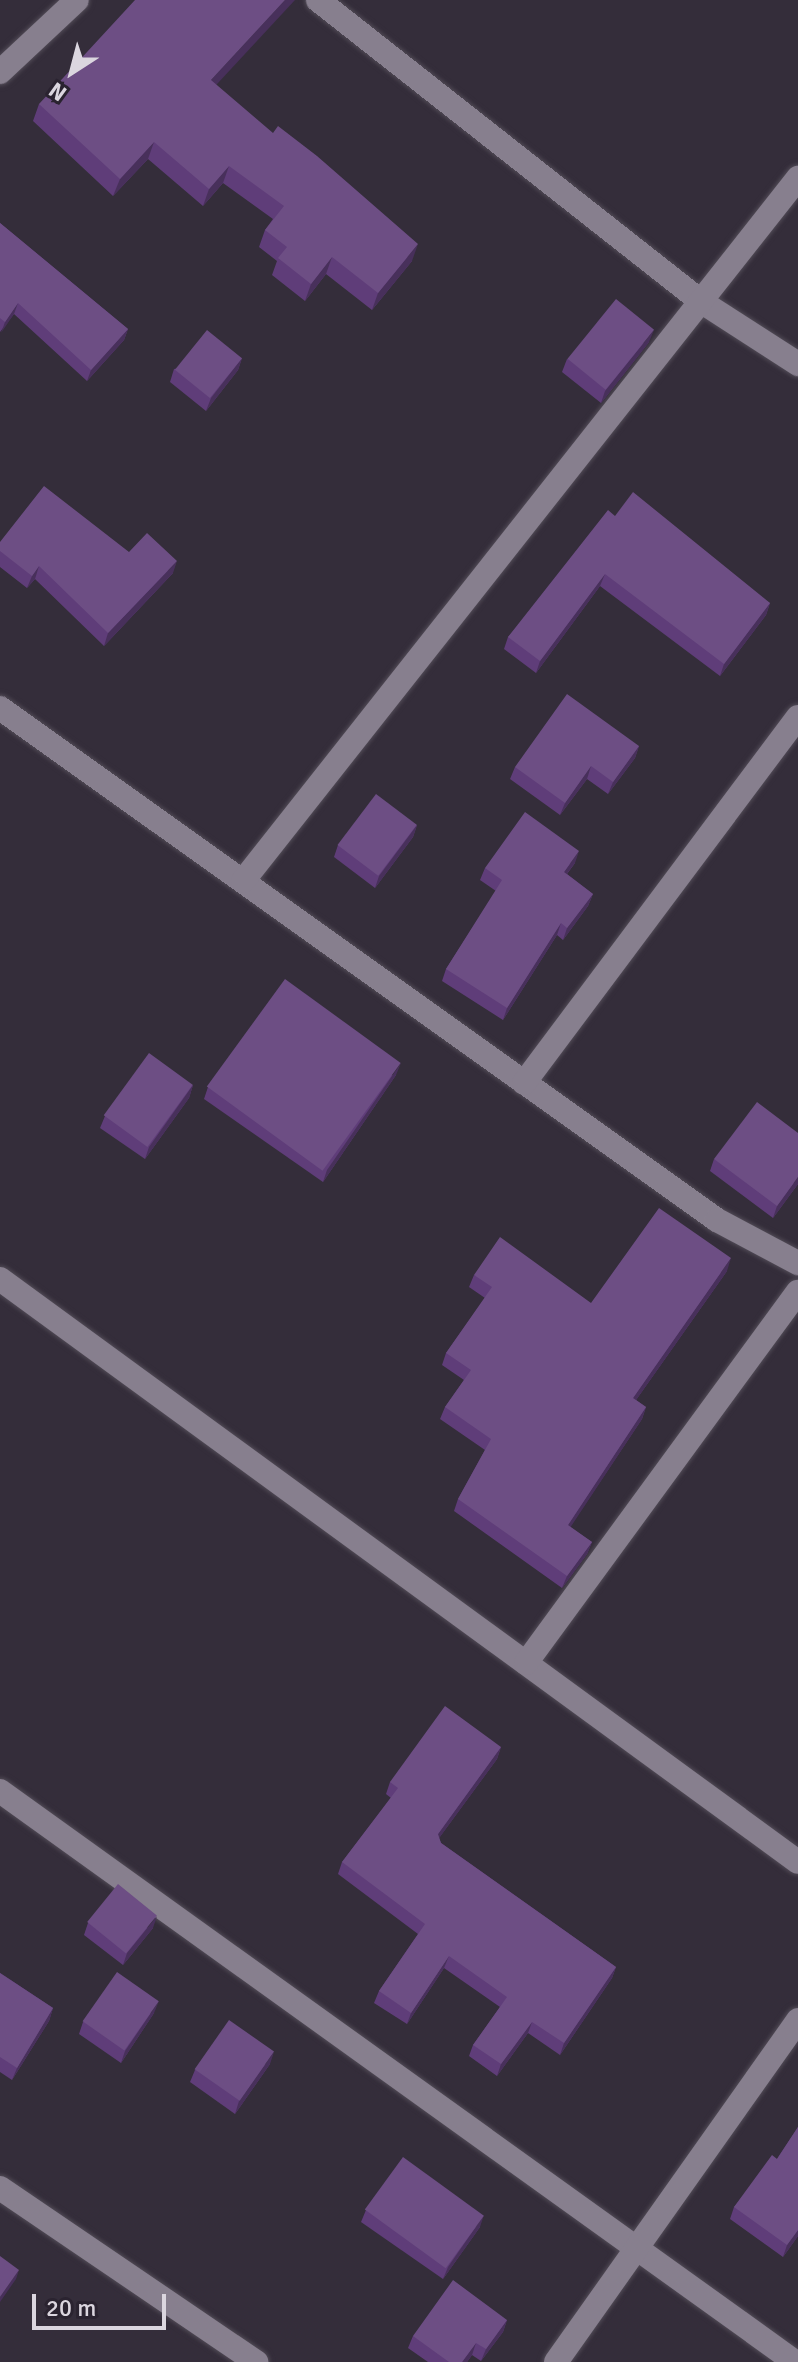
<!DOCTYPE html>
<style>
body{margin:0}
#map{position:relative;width:798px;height:2362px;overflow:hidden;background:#342d3a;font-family:Signika,sans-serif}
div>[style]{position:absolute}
.roads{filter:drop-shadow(0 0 2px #514b56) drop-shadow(0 0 2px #514b56)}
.street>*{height:24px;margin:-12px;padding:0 12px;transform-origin:12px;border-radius:12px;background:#877f8e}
.wall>*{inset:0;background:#5f3d79}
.shaded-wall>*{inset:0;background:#48305b}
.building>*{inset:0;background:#6d4e84;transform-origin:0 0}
span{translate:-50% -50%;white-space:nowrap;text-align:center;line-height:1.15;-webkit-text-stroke:7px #2a2330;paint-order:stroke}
.north{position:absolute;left:32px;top:32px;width:80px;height:80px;-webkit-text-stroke:6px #2a2330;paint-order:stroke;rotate:216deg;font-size:22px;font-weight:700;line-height:32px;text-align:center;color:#dbd6df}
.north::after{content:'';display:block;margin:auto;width:28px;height:36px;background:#dbd6df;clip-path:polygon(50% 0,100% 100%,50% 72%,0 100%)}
.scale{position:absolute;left:32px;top:2294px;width:134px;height:36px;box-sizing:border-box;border:4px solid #dbd6df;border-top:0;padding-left:10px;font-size:24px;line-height:28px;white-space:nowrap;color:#dbd6df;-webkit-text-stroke:6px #2a2330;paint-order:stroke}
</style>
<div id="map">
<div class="roads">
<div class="street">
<i style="left:318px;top:0;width:492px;rotate:38.2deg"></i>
<i style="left:705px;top:304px;width:111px;rotate:32.8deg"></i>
<i style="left:0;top:72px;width:105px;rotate:-43.1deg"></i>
<i style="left:0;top:708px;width:881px;rotate:35.53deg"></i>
<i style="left:717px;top:1220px;width:92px;rotate:28deg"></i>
<i style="left:243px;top:881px;width:896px;rotate:-51.71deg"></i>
<i style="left:524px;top:1083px;width:457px;rotate:-53.2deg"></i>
<i style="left:0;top:1279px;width:988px;rotate:36.15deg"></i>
<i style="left:526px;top:1663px;width:460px;rotate:-53.8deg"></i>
<i style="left:0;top:1791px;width:979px;rotate:35.69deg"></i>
<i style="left:0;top:2188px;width:310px;rotate:34.2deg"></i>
<i style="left:556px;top:2362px;width:419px;rotate:-54.7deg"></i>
</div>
</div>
<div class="wall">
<i style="clip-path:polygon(216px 85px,412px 261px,372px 310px,326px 274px,305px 301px,272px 275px,277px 261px,259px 247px,265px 230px,273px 219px,223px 183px,203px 206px,148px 159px,113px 196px,33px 121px,39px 104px)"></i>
<i style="clip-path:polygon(0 223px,128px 329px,124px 340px,87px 381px,14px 314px,0 332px)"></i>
<i style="clip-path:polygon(649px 342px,601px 403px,562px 372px,567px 359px)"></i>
<i style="clip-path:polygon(242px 358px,238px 370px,206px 411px,170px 382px,174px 369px)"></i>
<i style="clip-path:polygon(615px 516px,770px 603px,766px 615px,720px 676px,600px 586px,536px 673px,504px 649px,508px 637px)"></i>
<i style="clip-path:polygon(0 542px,129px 552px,173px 573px,104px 646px,35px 579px,27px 588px,0 567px)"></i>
<i style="clip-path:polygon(639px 746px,635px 758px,608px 794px,587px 779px,560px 815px,510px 779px,515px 767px)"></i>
<i style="clip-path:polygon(417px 825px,413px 837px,375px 888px,334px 857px,338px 845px)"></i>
<i style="clip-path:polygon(575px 863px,567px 874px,593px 894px,588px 906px,563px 940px,557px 935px,503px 1020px,442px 981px,446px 969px,496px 891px,480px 880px,485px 868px)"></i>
<i style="clip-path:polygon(396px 1075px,323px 1182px,204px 1099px,208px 1087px)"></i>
<i style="clip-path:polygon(193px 1085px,189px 1098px,145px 1159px,100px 1128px,105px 1116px)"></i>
<i style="clip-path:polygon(714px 1159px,798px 1184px,773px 1218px,710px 1171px)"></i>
<i style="clip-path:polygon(727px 1271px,636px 1400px,646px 1407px,642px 1419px,570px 1527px,592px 1542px,587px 1554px,562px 1588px,454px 1511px,458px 1499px,485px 1450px,440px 1419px,445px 1407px,464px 1380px,442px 1365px,446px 1353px,485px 1298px,469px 1287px,474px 1275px,591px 1303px)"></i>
<i style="clip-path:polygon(501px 1747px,497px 1759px,439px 1838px,441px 1843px,616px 1967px,612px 1978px,560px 2055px,528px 2033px,497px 2076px,469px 2056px,473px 2045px,500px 2007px,444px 1968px,407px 2024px,374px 2003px,379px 1991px,418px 1934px,338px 1874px,342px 1862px,391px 1798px,386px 1794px,390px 1782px)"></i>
<i style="clip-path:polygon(88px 1923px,153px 1928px,123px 1965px,84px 1935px)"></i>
<i style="clip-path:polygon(0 1973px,53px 2008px,49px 2021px,12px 2080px,0 2072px)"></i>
<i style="clip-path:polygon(154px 2013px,121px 2063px,79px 2034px,83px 2022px)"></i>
<i style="clip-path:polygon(270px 2064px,235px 2114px,190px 2082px,195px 2070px)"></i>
<i style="clip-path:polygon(798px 2127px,798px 2236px,783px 2257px,730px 2219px,734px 2207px,777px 2159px)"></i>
<i style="clip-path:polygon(366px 2210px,480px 2227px,443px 2279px,361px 2222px)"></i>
<i style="clip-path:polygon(507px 2320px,503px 2332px,481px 2361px,472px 2355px,467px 2362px,428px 2362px,408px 2348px,413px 2336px)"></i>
</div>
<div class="shaded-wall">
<i style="clip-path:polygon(285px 0,295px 0,205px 97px,211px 80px)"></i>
<i style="clip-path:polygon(154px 142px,148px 159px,113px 196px,120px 179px)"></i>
<i style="clip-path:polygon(229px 166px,223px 183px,203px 206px,209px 189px)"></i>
<i style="clip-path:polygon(418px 244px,412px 261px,372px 310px,378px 293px)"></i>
<i style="clip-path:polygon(332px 257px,326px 274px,305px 301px,311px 284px)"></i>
<i style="clip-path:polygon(18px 303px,14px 314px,1px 333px,5px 322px)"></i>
<i style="clip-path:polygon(128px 329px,124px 340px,87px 381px,91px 370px)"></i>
<i style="clip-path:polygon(654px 330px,649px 342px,601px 403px,605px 391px)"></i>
<i style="clip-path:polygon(242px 358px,238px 370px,206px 411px,211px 398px)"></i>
<i style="clip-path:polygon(177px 561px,173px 573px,104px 646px,108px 633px)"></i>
<i style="clip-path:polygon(39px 566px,35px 579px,27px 588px,32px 576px)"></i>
<i style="clip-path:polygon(605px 574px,600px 586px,536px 673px,540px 661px)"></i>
<i style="clip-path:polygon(770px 603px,766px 615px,720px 676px,724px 664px)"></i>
<i style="clip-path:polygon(639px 746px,635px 758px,608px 794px,613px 782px)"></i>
<i style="clip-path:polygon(591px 766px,587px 779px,560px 815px,565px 803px)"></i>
<i style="clip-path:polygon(417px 825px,413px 837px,375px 888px,379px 876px)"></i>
<i style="clip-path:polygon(579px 851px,575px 863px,559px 884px,564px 872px)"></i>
<i style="clip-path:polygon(593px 894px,588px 906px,563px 940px,567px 928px)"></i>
<i style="clip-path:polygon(561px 923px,557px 935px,503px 1020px,507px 1008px)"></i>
<i style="clip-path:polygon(401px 1063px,396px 1075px,323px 1182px,327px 1170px)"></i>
<i style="clip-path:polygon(193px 1085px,189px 1098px,145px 1159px,149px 1147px)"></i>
<i style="clip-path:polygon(798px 1177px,798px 1184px,773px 1218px,777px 1206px)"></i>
<i style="clip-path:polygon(731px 1258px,727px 1271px,629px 1410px,633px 1398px)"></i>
<i style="clip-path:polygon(646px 1407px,642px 1419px,564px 1537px,568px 1525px)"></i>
<i style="clip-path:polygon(592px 1542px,587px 1554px,562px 1588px,567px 1576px)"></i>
<i style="clip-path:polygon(501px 1747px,497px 1759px,434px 1845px,438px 1834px)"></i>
<i style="clip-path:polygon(157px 1916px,153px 1928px,123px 1965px,127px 1953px)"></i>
<i style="clip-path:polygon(449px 1956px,444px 1968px,407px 2024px,411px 2013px)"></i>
<i style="clip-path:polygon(616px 1967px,612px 1978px,560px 2055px,564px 2043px)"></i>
<i style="clip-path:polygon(159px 2001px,154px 2013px,121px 2063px,125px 2051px)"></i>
<i style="clip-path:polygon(53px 2008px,49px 2021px,12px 2080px,17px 2068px)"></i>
<i style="clip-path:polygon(532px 2022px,528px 2033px,497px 2076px,501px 2064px)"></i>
<i style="clip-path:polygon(274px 2052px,270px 2064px,235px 2114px,239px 2101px)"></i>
<i style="clip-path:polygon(484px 2215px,480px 2227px,443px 2279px,448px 2267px)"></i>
<i style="clip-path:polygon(798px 2230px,798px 2236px,783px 2257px,787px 2245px)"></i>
<i style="clip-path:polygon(19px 2270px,16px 2279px,0 2302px,0 2297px)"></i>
<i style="clip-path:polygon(507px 2320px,503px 2332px,481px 2361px,486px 2349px)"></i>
<i style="clip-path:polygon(476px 2343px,472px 2355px,467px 2362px,462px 2362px)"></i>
</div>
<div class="building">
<i style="clip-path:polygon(135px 0,285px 0,211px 80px,273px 133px,278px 126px,317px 156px,418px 244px,378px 293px,332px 257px,311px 284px,278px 258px,287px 247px,265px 230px,284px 206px,229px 166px,209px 189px,154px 142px,120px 179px,39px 104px)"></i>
<i style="clip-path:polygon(0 223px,128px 329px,91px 370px,18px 303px,5px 322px,0 318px)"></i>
<i style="left:616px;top:299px;width:49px;height:77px;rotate:39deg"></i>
<i style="left:207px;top:330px;width:45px;height:51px;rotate:39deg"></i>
<i style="clip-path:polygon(44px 486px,129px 552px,147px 533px,177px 561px,108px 633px,39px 566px,32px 576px,0 551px,0 542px)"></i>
<i style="clip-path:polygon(633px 492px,770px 603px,724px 664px,605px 574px,540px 661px,508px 637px,608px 510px,615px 516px)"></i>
<i style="clip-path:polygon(567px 694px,639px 746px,613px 782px,591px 766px,565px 803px,515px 767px)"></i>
<i style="left:376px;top:794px;width:51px;height:64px;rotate:37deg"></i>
<i style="clip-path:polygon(525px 812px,579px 851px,564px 872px,593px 894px,567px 928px,561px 923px,507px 1008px,446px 969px,502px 880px,485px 868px)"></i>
<i style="left:285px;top:979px;width:143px;height:133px;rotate:36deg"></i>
<i style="left:149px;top:1053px;width:54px;height:77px;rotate:36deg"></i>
<i style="clip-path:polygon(757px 1102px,798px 1133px,798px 1177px,777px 1206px,714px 1159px)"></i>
<i style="clip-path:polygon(659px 1208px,731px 1258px,633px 1398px,646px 1407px,568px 1525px,592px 1542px,567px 1576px,458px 1499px,491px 1439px,445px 1407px,471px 1370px,446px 1353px,492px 1287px,474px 1275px,500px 1237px,591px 1303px)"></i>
<i style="clip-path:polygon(445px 1706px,501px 1747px,438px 1834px,441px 1843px,616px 1967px,564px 2043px,532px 2022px,501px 2064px,473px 2045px,507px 1997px,449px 1956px,411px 2013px,379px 1991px,425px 1924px,342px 1862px,398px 1788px,390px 1782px)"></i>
<i style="left:118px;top:1884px;width:50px;height:49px;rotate:39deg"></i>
<i style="left:117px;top:1972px;width:51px;height:60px;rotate:35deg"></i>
<i style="clip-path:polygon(0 1973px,53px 2008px,17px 2068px,0 2057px)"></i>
<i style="left:229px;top:2020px;width:55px;height:60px;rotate:35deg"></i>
<i style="clip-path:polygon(798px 2127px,798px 2230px,787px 2245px,734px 2207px,772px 2155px,777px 2159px)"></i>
<i style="left:403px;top:2157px;width:100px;height:65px;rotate:36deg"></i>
<i style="clip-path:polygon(0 2256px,19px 2270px,0 2297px)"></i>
<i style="clip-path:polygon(453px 2280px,507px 2320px,486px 2349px,476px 2343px,462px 2362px,449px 2362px,413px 2336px)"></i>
</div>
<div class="north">N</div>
<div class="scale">20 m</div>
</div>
